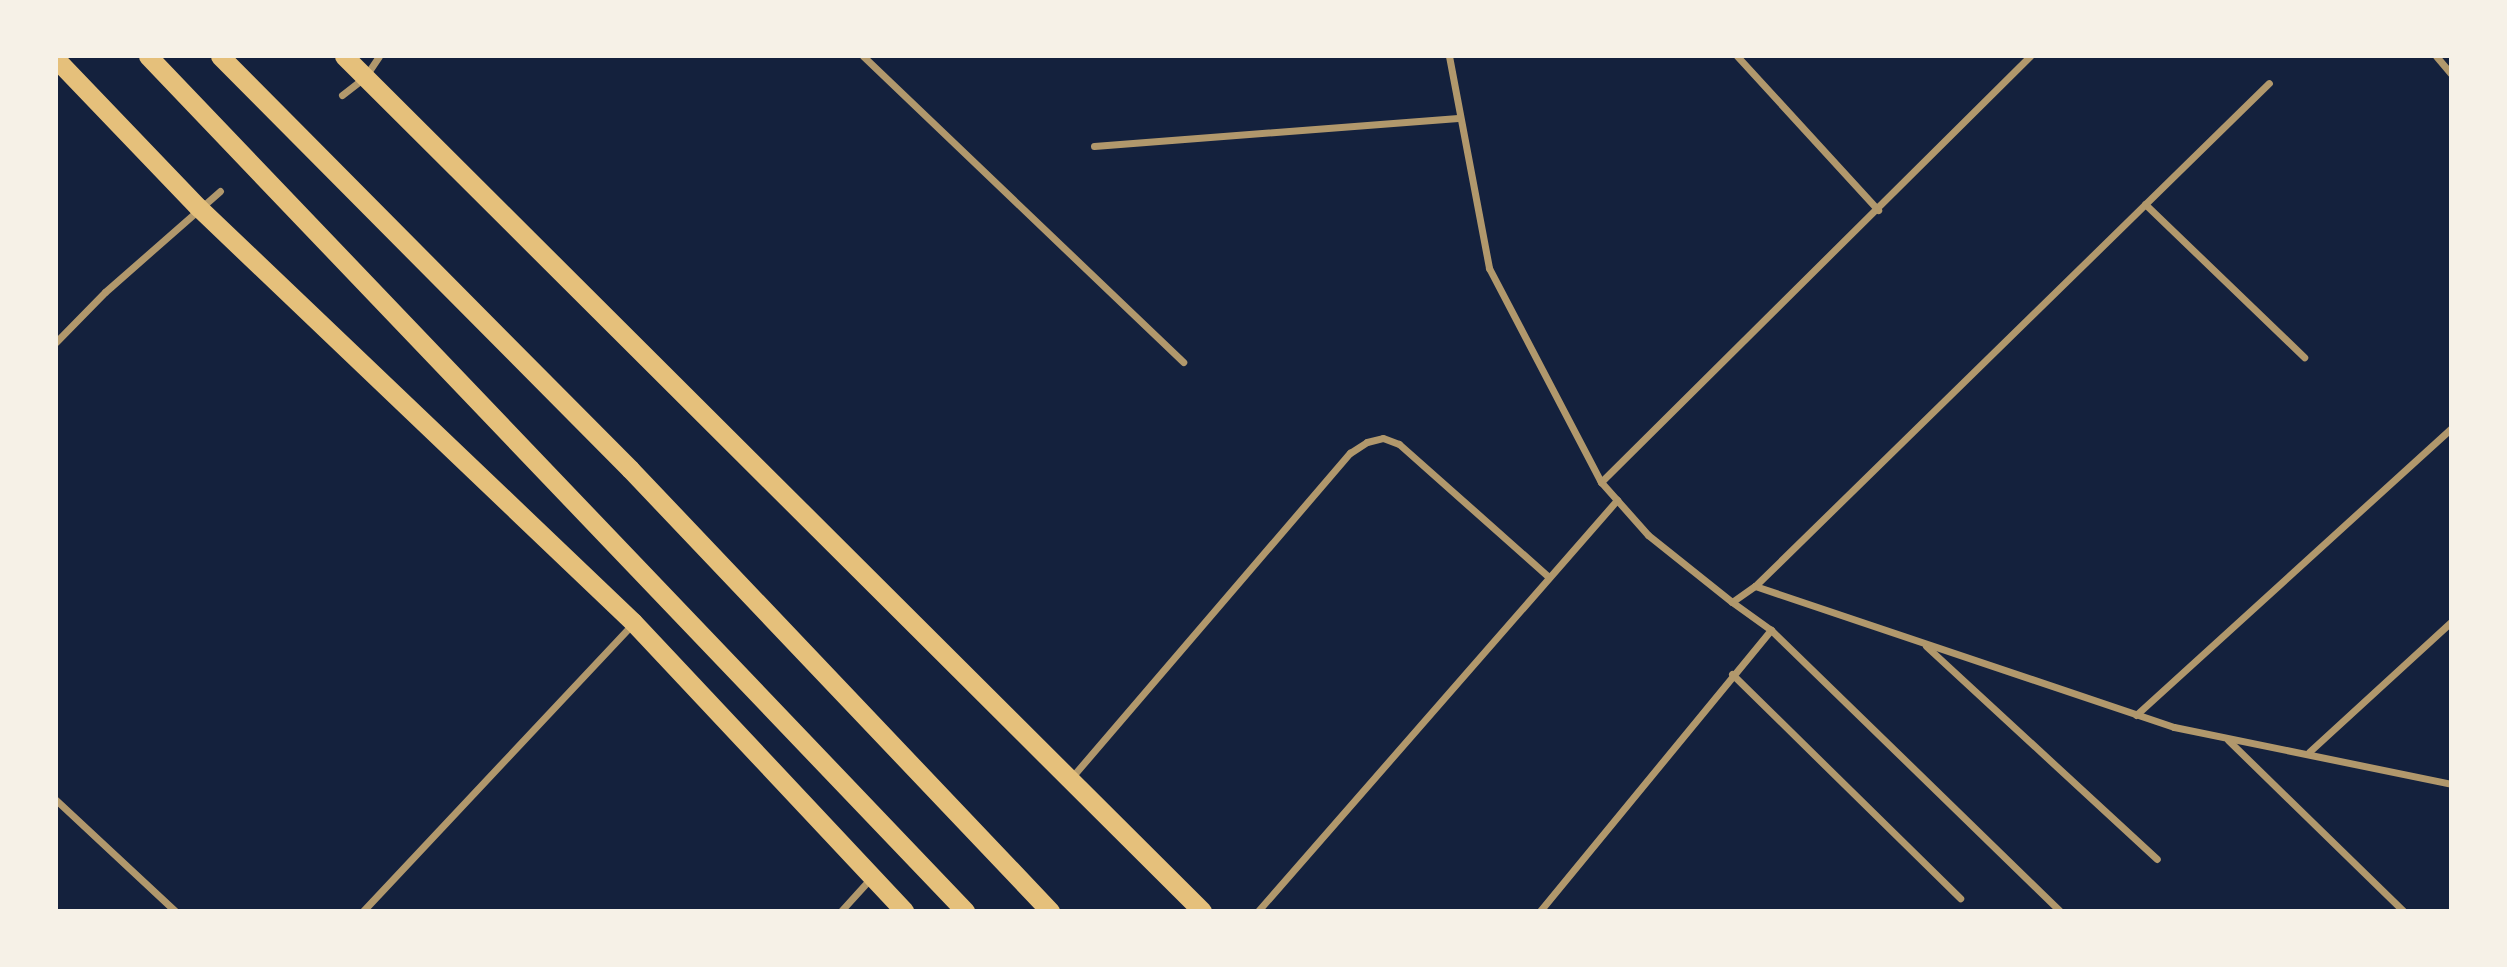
<!DOCTYPE html>
<style>
body{margin:0}
#map{position:relative;width:2507px;height:967px;overflow:hidden;background:#14213d;font-family:"Public Sans",sans-serif}
div>[style]{position:absolute}
.minor>*{height:7px;margin:-3.5px;padding:0 3.5px;transform-origin:3.5px;border-radius:3.5px;background:#b1986c}
.trunk>*{height:19px;margin:-9.5px;padding:0 9.5px;transform-origin:9.5px;border-radius:9.5px;background:#e5c07b}
span{translate:-50% -50%;white-space:nowrap;text-align:center;line-height:1.15;-webkit-text-stroke:7px #f6f1e7;paint-order:stroke}
.frame{position:absolute;inset:0;border:58px solid #f6f1e7;pointer-events:none}
</style>
<div id="map">
<div class="minor">
<i style="left:863px;top:56px;width:443px;rotate:43.7deg"></i>
<i style="left:1449px;top:56px;width:216px;rotate:79.3deg"></i>
<i style="left:1489px;top:268px;width:242px;rotate:62.4deg"></i>
<i style="left:1601px;top:482px;width:71px;rotate:48.4deg"></i>
<i style="left:1648px;top:535px;width:107px;rotate:38.6deg"></i>
<i style="left:1732px;top:602px;width:28px;rotate:-35deg"></i>
<i style="left:1755px;top:586px;width:442px;rotate:18.6deg"></i>
<i style="left:2174px;top:727px;width:283px;rotate:11.6deg"></i>
<i style="left:1737px;top:56px;width:209px;rotate:47.5deg"></i>
<i style="left:2436px;top:56px;width:23px;rotate:50deg"></i>
<i style="left:342px;top:95px;width:29px;rotate:-38deg"></i>
<i style="left:365px;top:77px;width:25px;rotate:-56deg"></i>
<i style="left:1094px;top:146px;width:365px;rotate:-4.4deg"></i>
<i style="left:2145px;top:204px;width:221px;rotate:43.9deg"></i>
<i style="left:56px;top:342px;width:70px;rotate:-45.6deg"></i>
<i style="left:105px;top:292px;width:153px;rotate:-41.3deg"></i>
<i style="left:1601px;top:482px;width:605px;rotate:-44.8deg"></i>
<i style="left:1755px;top:586px;width:719px;rotate:-44.38deg"></i>
<i style="left:1732px;top:602px;width:48px;rotate:35.7deg"></i>
<i style="left:1771px;top:630px;width:403px;rotate:44.2deg"></i>
<i style="left:1926px;top:646px;width:314px;rotate:42.7deg"></i>
<i style="left:1732px;top:674px;width:320px;rotate:44.5deg"></i>
<i style="left:2136px;top:715px;width:426px;rotate:-42.3deg"></i>
<i style="left:2228px;top:740px;width:245px;rotate:44.3deg"></i>
<i style="left:2309px;top:752px;width:193px;rotate:-42.5deg"></i>
<i style="left:1072px;top:777px;width:427px;rotate:-49.4deg"></i>
<i style="left:1350px;top:453px;width:20px;rotate:-33deg"></i>
<i style="left:1367px;top:442px;width:16px;rotate:-14deg"></i>
<i style="left:1383px;top:438px;width:17px;rotate:21deg"></i>
<i style="left:1399px;top:444px;width:200px;rotate:41.6deg"></i>
<i style="left:56px;top:800px;width:163px;rotate:43deg"></i>
<i style="left:363px;top:911px;width:395px;rotate:-46.8deg"></i>
<i style="left:841px;top:911px;width:45px;rotate:-47.7deg"></i>
<i style="left:1258px;top:911px;width:546px;rotate:-48.86deg"></i>
<i style="left:1540px;top:911px;width:364px;rotate:-50.6deg"></i>
</div>
<div class="trunk">
<i style="left:148px;top:56px;width:1183px;rotate:46.3deg"></i>
<i style="left:220px;top:56px;width:582px;rotate:45.21deg"></i>
<i style="left:630px;top:469px;width:610px;rotate:46.46deg"></i>
<i style="left:344px;top:56px;width:1211px;rotate:44.9deg"></i>
<i style="left:56px;top:59px;width:205px;rotate:46.2deg"></i>
<i style="left:198px;top:207px;width:601px;rotate:43.65deg"></i>
<i style="left:633px;top:622px;width:396px;rotate:46.8deg"></i>
</div>
<div class="frame"></div>
</div>
